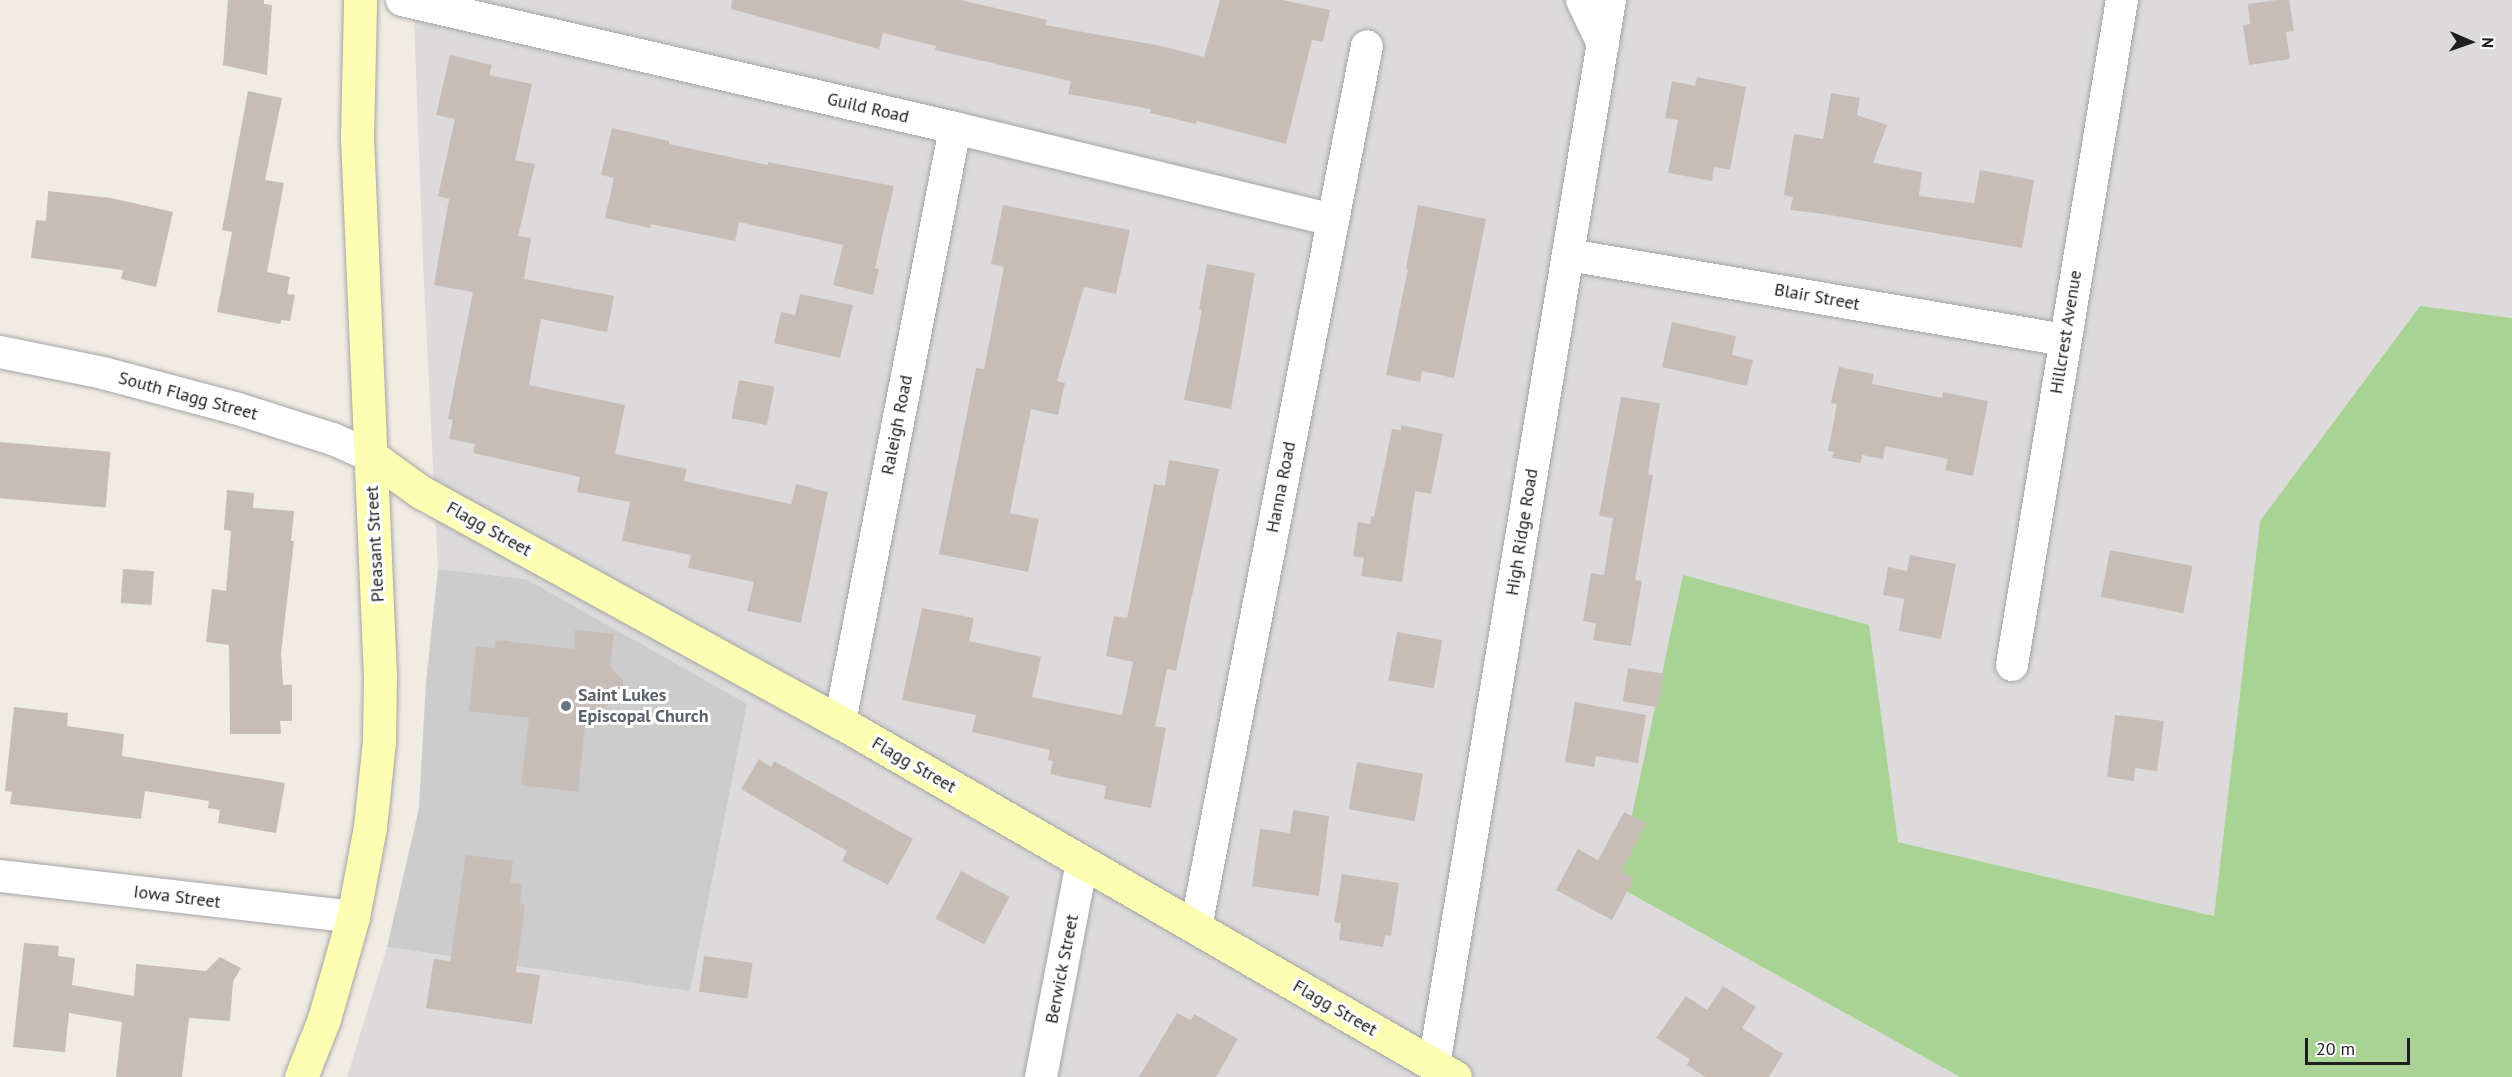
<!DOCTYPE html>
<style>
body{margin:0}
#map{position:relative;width:2512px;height:1077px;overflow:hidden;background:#f0ebe3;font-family:"PT Sans",sans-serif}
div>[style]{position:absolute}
.residential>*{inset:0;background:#dcdadb}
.religious>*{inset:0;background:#ccc}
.forest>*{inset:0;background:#a9d295}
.building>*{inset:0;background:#c8bdb6;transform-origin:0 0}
.roads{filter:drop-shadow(0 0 2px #a5a5a5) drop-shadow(0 0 2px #a5a5a5)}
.street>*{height:32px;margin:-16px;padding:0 16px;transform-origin:16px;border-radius:16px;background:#fff}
.secondary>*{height:33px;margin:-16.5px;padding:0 16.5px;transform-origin:16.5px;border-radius:16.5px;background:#fdfeb3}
.dots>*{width:16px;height:16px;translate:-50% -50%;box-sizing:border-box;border:3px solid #fff;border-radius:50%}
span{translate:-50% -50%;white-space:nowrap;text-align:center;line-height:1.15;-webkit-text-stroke:6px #fff;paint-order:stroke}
.street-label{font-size:18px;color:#1e1e1e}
.worship-label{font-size:18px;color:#5b616d;font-weight:700}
.left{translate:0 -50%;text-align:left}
.north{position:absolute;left:2440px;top:12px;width:60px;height:60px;-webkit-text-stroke:4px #fff;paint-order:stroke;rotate:92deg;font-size:16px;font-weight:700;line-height:24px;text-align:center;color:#1e1e1e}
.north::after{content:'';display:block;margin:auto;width:21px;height:27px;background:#1e1e1e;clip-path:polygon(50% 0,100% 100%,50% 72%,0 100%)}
.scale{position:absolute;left:2305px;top:1038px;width:105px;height:27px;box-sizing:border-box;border:3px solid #1e1e1e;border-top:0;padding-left:8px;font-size:18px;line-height:21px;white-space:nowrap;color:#1e1e1e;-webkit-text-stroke:4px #fff;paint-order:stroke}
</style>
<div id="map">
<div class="residential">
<i style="clip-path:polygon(417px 0,2512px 0,2512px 318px,2420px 306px,2260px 521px,2214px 916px,1898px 842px,1868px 626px,1617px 886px,1960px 1077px,347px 1077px,387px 947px,690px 990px,526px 579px,438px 569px,423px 260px,414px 18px)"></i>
</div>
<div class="religious">
<i style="clip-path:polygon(438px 569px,526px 579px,747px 704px,690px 991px,387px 947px,419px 808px,426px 682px)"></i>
</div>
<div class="forest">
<i style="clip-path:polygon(2420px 306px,2512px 318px,2512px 1077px,1960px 1077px,1617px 886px,1683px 575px,1869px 625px,1898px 842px,2214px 916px,2260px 521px)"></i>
</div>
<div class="building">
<i style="clip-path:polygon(228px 0,264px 0,264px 4px,272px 5px,267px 75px,223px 65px)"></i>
<i style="clip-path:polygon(732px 0,960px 0,1047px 20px,1045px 25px,1161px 46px,1204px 57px,1220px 0,1282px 0,1330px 10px,1323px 42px,1312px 40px,1286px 144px,1197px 121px,1196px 124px,1150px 113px,1151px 109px,1068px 94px,1071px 81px,935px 50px,936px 46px,883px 33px,879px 49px,731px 9px)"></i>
<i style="clip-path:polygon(2277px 0,2289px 0,2294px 31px,2286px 32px,2290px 59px,2249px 65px,2243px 25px,2250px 24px,2248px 4px)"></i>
<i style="clip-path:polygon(450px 55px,492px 65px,489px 75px,532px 84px,515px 160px,535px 164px,518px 236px,531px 238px,524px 279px,614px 296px,607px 332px,541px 319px,529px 385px,625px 405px,615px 454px,687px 469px,684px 481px,791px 504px,796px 484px,828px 492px,801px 623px,747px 611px,754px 582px,688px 568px,691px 555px,622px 541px,630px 502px,577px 492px,580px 477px,473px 453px,475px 444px,449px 439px,453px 420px,448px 419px,473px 292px,434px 285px,449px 199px,438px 196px,455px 119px,436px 115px)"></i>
<i style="clip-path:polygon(1697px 77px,1746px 87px,1730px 170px,1714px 167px,1712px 181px,1668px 173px,1678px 120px,1665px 118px,1672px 81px,1695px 86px)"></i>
<i style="clip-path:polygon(248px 91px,282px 98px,265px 180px,284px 183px,267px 272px,290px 277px,287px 294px,295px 295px,290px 321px,282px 320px,280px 324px,217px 312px,232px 232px,222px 230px)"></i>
<i style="clip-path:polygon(1831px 93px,1860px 98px,1857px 115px,1887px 125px,1873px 163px,1922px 172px,1919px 196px,1974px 203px,1980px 170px,2034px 180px,2022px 248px,1824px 214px,1790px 210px,1793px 197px,1784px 195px,1794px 134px,1823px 139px)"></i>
<i style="clip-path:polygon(612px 128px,669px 141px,669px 144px,768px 165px,768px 162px,894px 186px,875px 268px,879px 269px,873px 295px,833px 285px,843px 245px,739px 222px,735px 241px,651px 224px,650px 228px,605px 218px,614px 178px,601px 175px)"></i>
<i style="clip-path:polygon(48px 191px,111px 198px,173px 212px,156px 287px,121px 279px,123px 270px,31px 258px,36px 220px,46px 221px)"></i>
<i style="clip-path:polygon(1003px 205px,1130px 230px,1116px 294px,1084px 287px,1057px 381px,1065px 383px,1058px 415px,1031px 409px,1010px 513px,1039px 519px,1028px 572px,939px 554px,976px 368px,984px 369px,1004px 267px,991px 264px)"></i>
<i style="clip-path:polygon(1418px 205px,1486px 219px,1454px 378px,1422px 371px,1420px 382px,1386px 375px,1408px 269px,1406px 269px)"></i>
<i style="clip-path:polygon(1207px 264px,1255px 273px,1231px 409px,1184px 400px,1202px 310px,1199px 309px)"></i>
<i style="clip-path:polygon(800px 294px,853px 305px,840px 358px,774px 343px,781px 312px,795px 315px)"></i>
<i style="clip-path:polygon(1672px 322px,1736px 336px,1732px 355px,1753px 360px,1747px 386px,1662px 367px)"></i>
<i style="clip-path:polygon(1839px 367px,1874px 374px,1872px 384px,1942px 398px,1943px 392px,1988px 401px,1973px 476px,1945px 470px,1948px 459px,1885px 446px,1883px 459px,1862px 455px,1861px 463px,1832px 458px,1834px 452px,1828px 451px,1837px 404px,1831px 403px)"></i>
<i style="left:739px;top:380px;width:36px;height:39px;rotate:11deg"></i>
<i style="clip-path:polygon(1621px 397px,1660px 403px,1648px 474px,1653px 475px,1635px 580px,1642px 581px,1631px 646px,1593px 640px,1596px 623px,1583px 621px,1591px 573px,1604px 575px,1613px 518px,1599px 516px)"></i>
<i style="clip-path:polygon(1401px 425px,1443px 434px,1431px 494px,1415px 491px,1402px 582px,1361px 576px,1364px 558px,1353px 556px,1358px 522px,1370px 524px,1371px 516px,1374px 517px,1392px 429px,1401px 430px)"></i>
<i style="left:0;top:442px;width:111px;height:56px;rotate:5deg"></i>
<i style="clip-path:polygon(1169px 460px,1219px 469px,1176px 671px,1167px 669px,1155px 726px,1166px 728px,1151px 808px,1104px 799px,1106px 786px,1050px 774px,1053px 761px,1048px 760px,1050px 750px,972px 732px,976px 715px,902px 700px,922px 608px,974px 618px,969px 641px,1041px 657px,1032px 697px,1122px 715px,1133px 662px,1106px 656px,1114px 616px,1127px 618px,1154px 484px,1165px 486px)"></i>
<i style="clip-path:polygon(227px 490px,254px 493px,253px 508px,294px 511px,291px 541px,294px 541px,281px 653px,283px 685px,292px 685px,292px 721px,280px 721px,281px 734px,230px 734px,229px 645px,206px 642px,212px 589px,226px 591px,231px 531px,224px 530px)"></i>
<i style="left:2110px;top:550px;width:84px;height:48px;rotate:11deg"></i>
<i style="clip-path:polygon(1910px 555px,1956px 564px,1941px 639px,1899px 631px,1904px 599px,1883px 595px,1888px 567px,1907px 571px)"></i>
<i style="left:123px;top:569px;width:31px;height:34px;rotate:4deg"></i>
<i style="clip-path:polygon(575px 630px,614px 634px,610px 666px,623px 680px,623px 692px,602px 709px,600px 719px,586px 717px,578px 792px,521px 785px,529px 718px,469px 711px,476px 646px,495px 648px,496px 640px,574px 649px)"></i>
<i style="left:1397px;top:632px;width:46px;height:49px;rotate:10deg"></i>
<i style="left:1628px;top:668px;width:36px;height:34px;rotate:9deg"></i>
<i style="clip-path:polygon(1575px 702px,1646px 715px,1638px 763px,1596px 756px,1594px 767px,1565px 762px)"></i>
<i style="clip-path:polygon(14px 707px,68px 713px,67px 726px,124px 734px,122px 756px,285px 783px,276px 833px,218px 823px,220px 810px,208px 808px,209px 801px,145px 791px,141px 819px,10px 804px,12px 792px,5px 791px)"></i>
<i style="clip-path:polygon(2115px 715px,2164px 721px,2157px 771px,2135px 768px,2134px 781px,2107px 777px)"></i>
<i style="clip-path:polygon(759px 759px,771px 767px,774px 761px,913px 839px,888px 885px,842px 861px,847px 851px,741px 789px)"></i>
<i style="left:1357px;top:762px;width:67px;height:48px;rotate:10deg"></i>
<i style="clip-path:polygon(1293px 810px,1329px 816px,1319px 896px,1252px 886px,1260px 829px,1290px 833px)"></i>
<i style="clip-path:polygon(1624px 812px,1646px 823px,1621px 872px,1634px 879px,1612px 920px,1556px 890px,1578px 849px,1598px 860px)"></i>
<i style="clip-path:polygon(466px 855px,513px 861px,510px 883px,522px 884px,520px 904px,525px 905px,516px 972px,540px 975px,532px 1024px,426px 1008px,434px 959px,450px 961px)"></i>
<i style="left:961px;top:871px;width:55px;height:54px;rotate:28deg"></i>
<i style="clip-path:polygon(1342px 874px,1399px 883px,1391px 936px,1385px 935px,1383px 947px,1339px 940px,1341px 923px,1334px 922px)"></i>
<i style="clip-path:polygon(24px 943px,59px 946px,58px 956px,75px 958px,72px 985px,134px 996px,136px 964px,206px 971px,220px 957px,241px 968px,233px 982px,230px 1021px,189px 1018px,182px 1077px,116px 1077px,122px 1022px,69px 1013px,65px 1052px,13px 1047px)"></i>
<i style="left:704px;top:956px;width:49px;height:36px;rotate:8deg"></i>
<i style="clip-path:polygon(1723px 986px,1756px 1007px,1742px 1028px,1783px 1054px,1769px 1077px,1705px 1077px,1687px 1065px,1690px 1059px,1656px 1038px,1686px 996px,1707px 1010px)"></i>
<i style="clip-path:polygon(1177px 1013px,1191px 1020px,1194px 1014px,1238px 1039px,1216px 1077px,1139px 1077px)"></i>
</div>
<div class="roads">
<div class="street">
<i style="left:402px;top:0;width:568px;rotate:13.03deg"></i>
<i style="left:955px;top:128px;width:389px;rotate:13.7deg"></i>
<i style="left:1582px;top:0;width:49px;rotate:64.5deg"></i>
<i style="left:1569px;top:255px;width:502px;rotate:9.74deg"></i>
<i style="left:0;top:352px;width:105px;rotate:11.5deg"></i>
<i style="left:103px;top:373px;width:137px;rotate:14.9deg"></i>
<i style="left:235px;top:408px;width:103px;rotate:17.6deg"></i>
<i style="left:333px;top:439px;width:42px;rotate:24.1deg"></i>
<i style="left:2012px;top:665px;width:674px;rotate:-80.61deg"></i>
<i style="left:840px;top:722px;width:605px;rotate:-79.04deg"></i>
<i style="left:0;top:876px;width:355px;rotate:6.6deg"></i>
<i style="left:1196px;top:927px;width:897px;rotate:-79.02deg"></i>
<i style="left:1434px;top:1065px;width:1079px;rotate:-80.62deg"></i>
<i style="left:1041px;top:1077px;width:219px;rotate:-79.2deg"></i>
</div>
<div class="secondary">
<i style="left:371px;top:456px;width:62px;rotate:35.8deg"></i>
<i style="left:421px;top:492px;width:478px;rotate:28.8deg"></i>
<i style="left:840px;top:722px;width:710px;rotate:30deg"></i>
<i style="left:301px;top:1077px;width:62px;rotate:-68.4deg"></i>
<i style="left:324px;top:1019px;width:106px;rotate:-74.1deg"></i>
<i style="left:353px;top:917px;width:92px;rotate:-79.3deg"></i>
<i style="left:370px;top:827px;width:86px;rotate:-84deg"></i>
<i style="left:379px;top:741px;width:64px;rotate:-89.1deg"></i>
<i style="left:380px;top:677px;width:540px;rotate:-92.44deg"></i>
<i style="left:357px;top:137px;width:137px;rotate:-88.7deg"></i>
</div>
</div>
<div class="dots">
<i style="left:566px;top:706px;background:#6b7280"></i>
</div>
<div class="street-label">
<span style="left:868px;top:108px;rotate:13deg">Guild Road</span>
<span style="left:1817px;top:297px;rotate:10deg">Blair Street</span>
<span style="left:2066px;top:332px;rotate:-81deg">Hillcrest Avenue</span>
<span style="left:188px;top:396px;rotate:15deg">South Flagg Street</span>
<span style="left:897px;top:425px;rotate:-79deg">Raleigh Road</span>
<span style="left:1281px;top:487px;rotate:-79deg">Hanna Road</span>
<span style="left:489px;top:529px;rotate:29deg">Flagg Street</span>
<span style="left:1522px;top:532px;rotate:-81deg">High Ridge Road</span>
<span style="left:375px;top:544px;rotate:-93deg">Pleasant Street</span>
<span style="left:914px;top:765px;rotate:30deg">Flagg Street</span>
<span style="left:177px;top:897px;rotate:7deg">Iowa Street</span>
<span style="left:1062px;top:969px;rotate:-79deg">Berwick Street</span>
<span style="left:1335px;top:1008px;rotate:30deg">Flagg Street</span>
</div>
<div class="worship-label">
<span class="left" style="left:578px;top:706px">Saint Lukes<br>Episcopal Church</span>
</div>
<div class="north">N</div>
<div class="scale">20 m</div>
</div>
